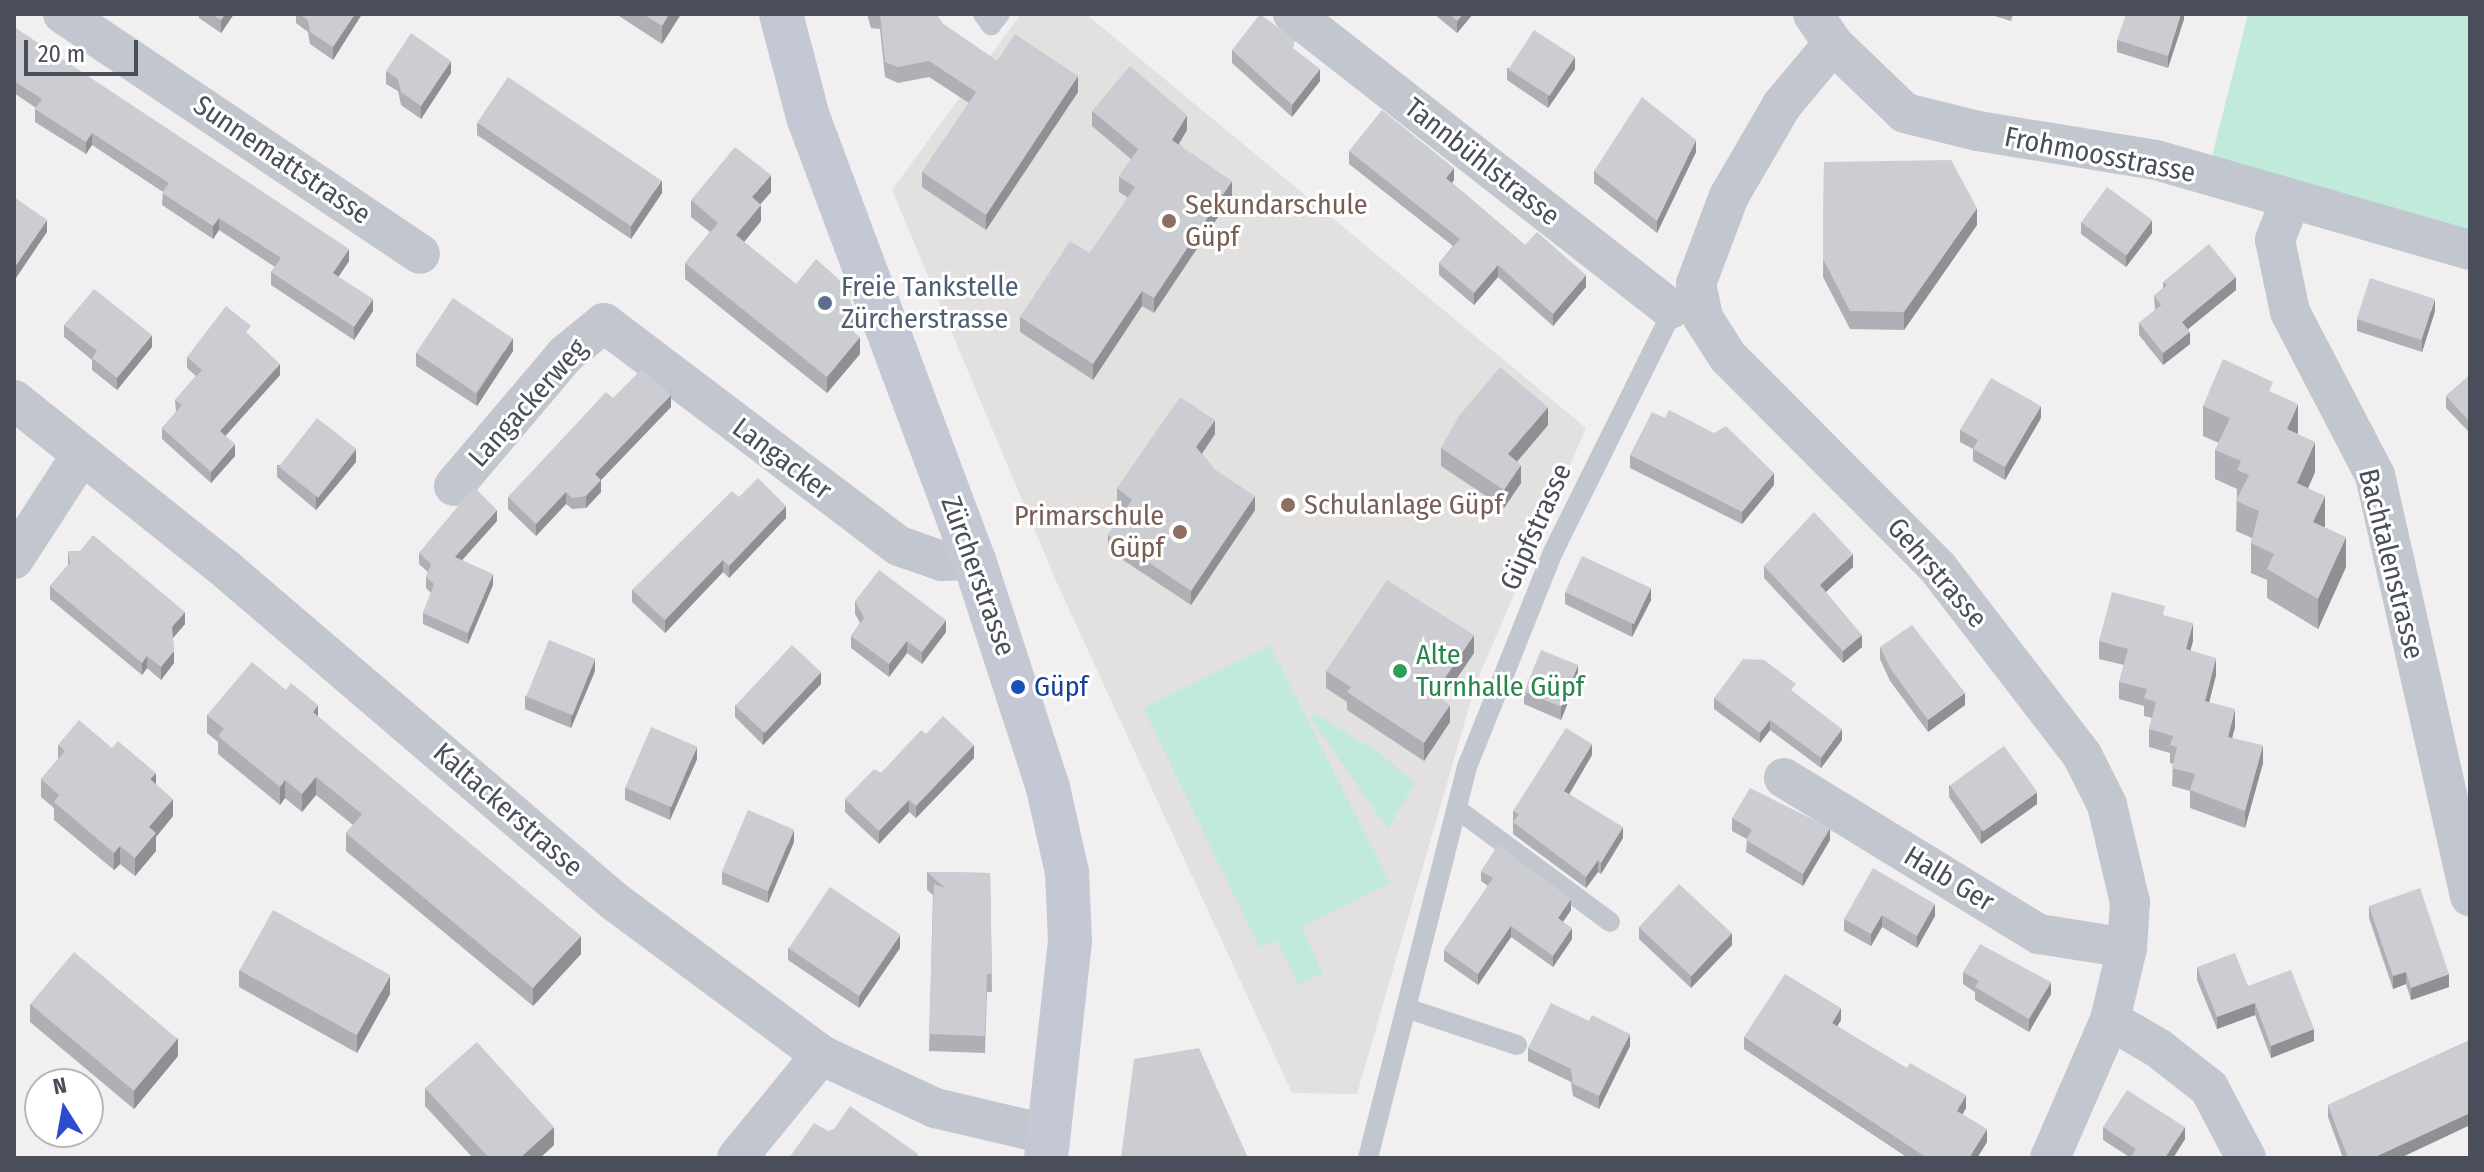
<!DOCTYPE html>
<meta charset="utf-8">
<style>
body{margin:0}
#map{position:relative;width:2484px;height:1172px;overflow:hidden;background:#f1efef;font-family:"Fira Sans Condensed",sans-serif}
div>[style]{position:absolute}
.education>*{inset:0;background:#e2e1e0}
.green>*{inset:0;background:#c2eadb}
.lane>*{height:20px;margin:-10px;padding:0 10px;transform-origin:10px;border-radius:10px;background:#c1c6cf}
.street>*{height:40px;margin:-20px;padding:0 20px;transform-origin:20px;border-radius:20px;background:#c1c6cf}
.secondary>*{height:44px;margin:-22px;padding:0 22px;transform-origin:22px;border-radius:22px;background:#c4c8d5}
.wall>*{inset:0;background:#afb0b5}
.shaded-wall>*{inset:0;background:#8f9094}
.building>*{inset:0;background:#cccdd3;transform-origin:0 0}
.dots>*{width:22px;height:22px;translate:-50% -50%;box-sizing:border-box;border:4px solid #fff;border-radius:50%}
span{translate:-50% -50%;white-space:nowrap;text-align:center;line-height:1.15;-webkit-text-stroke:6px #fff;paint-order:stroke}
.street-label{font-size:28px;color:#494e5a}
.education-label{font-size:28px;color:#785e54}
.left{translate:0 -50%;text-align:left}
.right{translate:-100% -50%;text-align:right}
.service-label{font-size:28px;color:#4e5e75}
.leisure-label{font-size:28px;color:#27864d}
.transit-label{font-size:28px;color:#164399}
.frame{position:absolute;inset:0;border:16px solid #494e5a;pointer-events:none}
.north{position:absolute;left:24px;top:1068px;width:80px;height:80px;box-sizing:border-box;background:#fff;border:2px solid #b6b8bd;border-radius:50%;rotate:349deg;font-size:22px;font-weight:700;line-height:32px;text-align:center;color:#494e5a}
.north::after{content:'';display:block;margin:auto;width:28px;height:36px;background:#2d4bcd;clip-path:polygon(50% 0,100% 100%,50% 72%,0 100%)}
.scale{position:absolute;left:24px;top:40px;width:114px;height:36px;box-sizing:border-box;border:4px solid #494e5a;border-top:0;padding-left:10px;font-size:24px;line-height:28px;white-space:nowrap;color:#494e5a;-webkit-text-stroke:6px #fff;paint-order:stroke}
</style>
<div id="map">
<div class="education">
<i style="clip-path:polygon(1021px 14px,1086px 14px,1586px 428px,1476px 683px,1357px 1094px,1292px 1093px,1056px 581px,892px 190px)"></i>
</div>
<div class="green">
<i style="clip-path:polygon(2248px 14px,2470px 14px,2470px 231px,2212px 156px)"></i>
<i style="clip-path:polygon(1270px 645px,1390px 883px,1301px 927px,1323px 973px,1299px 985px,1276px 940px,1260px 948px,1143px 708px)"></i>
<i style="clip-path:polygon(1316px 714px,1381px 754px,1415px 783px,1388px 829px,1311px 719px)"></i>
</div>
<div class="lane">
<i style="left:983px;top:14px;width:14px;rotate:54deg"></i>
<i style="left:991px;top:25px;width:14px;rotate:-51deg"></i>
<i style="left:1457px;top:809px;width:190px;rotate:36.4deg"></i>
<i style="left:1406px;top:1008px;width:117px;rotate:18.4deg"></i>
<i style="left:1368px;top:1158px;width:403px;rotate:-75.8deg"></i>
<i style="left:1467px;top:767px;width:232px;rotate:-68.2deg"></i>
<i style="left:1553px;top:552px;width:277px;rotate:-63.6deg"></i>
</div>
<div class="street">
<i style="left:63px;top:14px;width:430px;rotate:33.9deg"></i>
<i style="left:1293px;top:14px;width:479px;rotate:38deg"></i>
<i style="left:1813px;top:14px;width:36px;rotate:56deg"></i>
<i style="left:1833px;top:44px;width:100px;rotate:43.8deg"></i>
<i style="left:1905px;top:113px;width:75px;rotate:13.9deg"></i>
<i style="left:1978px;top:131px;width:180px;rotate:9.3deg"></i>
<i style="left:2156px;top:160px;width:327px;rotate:16deg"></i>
<i style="left:1833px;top:44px;width:80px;rotate:129.9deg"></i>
<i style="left:1782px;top:105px;width:105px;rotate:120.2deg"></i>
<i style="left:1729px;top:196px;width:94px;rotate:110.6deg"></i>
<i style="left:1696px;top:284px;width:35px;rotate:78deg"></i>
<i style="left:1703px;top:318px;width:46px;rotate:57.3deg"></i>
<i style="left:1728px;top:357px;width:298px;rotate:45.1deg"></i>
<i style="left:1938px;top:568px;width:236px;rotate:52.4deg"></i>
<i style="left:2082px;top:755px;width:56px;rotate:63.4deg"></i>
<i style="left:2107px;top:805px;width:100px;rotate:76.7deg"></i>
<i style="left:2130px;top:902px;width:46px;rotate:93.7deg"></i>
<i style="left:2127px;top:948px;width:74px;rotate:103.3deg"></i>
<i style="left:2110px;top:1020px;width:150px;rotate:113.5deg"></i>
<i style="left:2290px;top:201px;width:42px;rotate:111deg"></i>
<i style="left:2275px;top:240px;width:74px;rotate:78.2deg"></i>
<i style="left:2290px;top:312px;width:184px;rotate:62.5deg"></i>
<i style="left:2375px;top:475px;width:432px;rotate:77.3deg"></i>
<i style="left:14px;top:400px;width:274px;rotate:38.6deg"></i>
<i style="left:228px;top:571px;width:508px;rotate:40.53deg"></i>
<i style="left:614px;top:901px;width:258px;rotate:36.6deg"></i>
<i style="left:821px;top:1055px;width:126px;rotate:24.9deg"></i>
<i style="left:935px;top:1108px;width:118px;rotate:13.2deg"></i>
<i style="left:454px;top:486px;width:173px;rotate:-49.7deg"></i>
<i style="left:566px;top:354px;width:49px;rotate:-39.2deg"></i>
<i style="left:604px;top:323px;width:370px;rotate:37.1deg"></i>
<i style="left:899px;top:546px;width:46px;rotate:19.2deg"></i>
<i style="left:942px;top:561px;width:32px;rotate:-2deg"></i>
<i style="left:14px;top:559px;width:125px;rotate:-57.1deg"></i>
<i style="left:1784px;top:778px;width:299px;rotate:31.5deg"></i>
<i style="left:2039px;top:934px;width:89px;rotate:9deg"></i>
<i style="left:2110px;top:1020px;width:56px;rotate:30.3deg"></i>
<i style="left:2158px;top:1048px;width:65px;rotate:38.1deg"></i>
<i style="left:2209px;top:1088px;width:79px;rotate:62.1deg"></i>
<i style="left:737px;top:1158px;width:133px;rotate:-50.8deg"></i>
</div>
<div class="secondary">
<i style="left:781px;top:14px;width:106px;rotate:75.3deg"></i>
<i style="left:808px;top:117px;width:473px;rotate:69.5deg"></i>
<i style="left:974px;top:560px;width:240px;rotate:72deg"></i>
<i style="left:1048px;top:788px;width:86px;rotate:77.3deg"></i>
<i style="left:1067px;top:872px;width:69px;rotate:87.5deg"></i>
<i style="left:1070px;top:941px;width:218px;rotate:96.3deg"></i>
</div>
<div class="wall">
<i style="clip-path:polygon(198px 14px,234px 14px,221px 33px,199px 18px)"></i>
<i style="clip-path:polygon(296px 14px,362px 14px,333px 60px,310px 44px,308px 32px,296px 23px)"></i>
<i style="clip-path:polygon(616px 14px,681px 14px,662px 44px)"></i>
<i style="clip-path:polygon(867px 14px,936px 14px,943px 24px,997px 61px,1078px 92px,986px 230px,922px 187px,922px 172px,969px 103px,929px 77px,898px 83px,885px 77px,880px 29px,871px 28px)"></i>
<i style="clip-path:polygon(1434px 14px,1473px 14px,1457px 33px)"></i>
<i style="clip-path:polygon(1988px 14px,2013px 14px,2011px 21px)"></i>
<i style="clip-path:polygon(2184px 14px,2184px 19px,2168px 68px,2117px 52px,2117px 40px)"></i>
<i style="clip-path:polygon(14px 27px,349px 261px,338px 277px,373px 311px,354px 340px,271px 285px,271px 272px,275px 267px,219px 230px,213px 239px,162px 205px,163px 192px,92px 145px,86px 154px,35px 122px,35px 109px,36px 108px,14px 93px)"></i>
<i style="clip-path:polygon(1232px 50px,1295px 50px,1320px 81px,1292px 117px,1232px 63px)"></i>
<i style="clip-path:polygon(1507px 68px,1575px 69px,1548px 108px,1507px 80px)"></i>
<i style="clip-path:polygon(386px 71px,451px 73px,421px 119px,401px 105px,398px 91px,386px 84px)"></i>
<i style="clip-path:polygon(1092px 111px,1187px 130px,1179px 144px,1232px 196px,1154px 313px,1142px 306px,1093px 380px,1020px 332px,1020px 317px,1090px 253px,1128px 198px,1119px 192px,1119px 177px,1131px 159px,1092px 126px)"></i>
<i style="clip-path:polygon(477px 123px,662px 193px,631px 239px,477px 135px)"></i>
<i style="clip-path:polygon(1349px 151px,1454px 180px,1452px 183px,1525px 245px,1586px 287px,1553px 326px,1498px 277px,1474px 305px,1439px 275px,1439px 263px,1453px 246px,1349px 164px)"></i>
<i style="clip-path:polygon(1696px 152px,1657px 233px,1594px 183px,1594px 171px)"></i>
<i style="clip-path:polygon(1824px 162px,1977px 225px,1904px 330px,1850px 329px,1823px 277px)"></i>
<i style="clip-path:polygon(771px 192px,760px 204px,761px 221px,744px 242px,796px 284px,855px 330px,853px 332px,860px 354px,827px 393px,685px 279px,685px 263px,710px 232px,691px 217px,691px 200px)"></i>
<i style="clip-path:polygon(2081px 222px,2152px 233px,2126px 267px,2081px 234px)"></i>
<i style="clip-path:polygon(2163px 282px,2236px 290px,2188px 329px,2190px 344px,2163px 365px,2139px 335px,2139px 323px,2155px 310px,2154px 296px,2163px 288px)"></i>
<i style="clip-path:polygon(2435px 311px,2422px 352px,2357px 331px,2357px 319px)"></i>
<i style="clip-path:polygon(64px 325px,152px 347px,117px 390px,92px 370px,92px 360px,64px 337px)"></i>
<i style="clip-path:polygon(251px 337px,280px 375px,225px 436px,235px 456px,211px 483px,162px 439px,162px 428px,176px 412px,175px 400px,196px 376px,187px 368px,187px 357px)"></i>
<i style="clip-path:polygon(513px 351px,477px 406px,416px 366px,416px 353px)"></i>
<i style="clip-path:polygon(2470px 375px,2470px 433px,2446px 408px,2446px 396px)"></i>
<i style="clip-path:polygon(2273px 393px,2298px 435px,2315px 472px,2308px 488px,2325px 526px,2324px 527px,2346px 567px,2318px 629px,2267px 598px,2267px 580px,2251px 573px,2251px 543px,2252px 538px,2236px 531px,2237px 489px,2215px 479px,2215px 450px,2219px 443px,2203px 436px,2203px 406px)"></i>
<i style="clip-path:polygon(613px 398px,671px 407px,601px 480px,601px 492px,586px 508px,572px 509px,566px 504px,536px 536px,508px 509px,508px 497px)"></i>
<i style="clip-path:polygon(1665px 418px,1774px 485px,1742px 524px,1630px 468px,1630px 455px)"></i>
<i style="clip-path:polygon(2041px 418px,2005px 480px,1973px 461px,1973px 449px,1960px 442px,1960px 430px)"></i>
<i style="clip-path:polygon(1548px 425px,1517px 462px,1521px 483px,1504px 508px,1441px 466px,1441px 448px)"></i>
<i style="clip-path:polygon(1215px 434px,1202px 454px,1214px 469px,1255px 510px,1191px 605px,1108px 550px,1108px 535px,1126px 509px,1117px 502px,1117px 488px)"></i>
<i style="clip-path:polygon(356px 462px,316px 510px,277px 477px,277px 465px)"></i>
<i style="clip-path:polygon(739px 497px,786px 518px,729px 578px,723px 572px,665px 633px,632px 602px,632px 590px)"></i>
<i style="clip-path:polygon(497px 521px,462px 560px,493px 585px,468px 644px,423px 624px,423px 613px,431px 593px,426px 588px,426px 577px,428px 572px,419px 564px,419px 553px)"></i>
<i style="clip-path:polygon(68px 551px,185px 624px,173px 638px,174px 663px,161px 680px,147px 668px,142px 675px,50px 599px,50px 586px,68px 565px)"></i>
<i style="clip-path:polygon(1764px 566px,1853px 567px,1826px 592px,1862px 647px,1843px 663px,1764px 578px)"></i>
<i style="clip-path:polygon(1565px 592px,1651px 600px,1632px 637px,1565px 604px)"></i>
<i style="clip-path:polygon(855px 601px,946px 632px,922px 664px,907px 653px,889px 677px,851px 648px,851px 636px,860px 623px,855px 614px)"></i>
<i style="clip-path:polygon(2165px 616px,2193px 641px,2190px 651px,2216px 675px,2209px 702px,2235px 727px,2232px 738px,2263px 763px,2245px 828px,2190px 808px,2190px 791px,2172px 786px,2173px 764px,2170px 763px,2170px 753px,2149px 747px,2149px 729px,2152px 718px,2144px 716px,2144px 706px,2119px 699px,2119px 682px,2124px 665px,2099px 659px,2099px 641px)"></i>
<i style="clip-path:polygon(1880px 647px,1965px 705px,1928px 732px,1890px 681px,1880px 659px)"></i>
<i style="clip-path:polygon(1474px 653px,1442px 700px,1450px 722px,1424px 761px,1347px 710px,1347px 702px,1326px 688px,1326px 671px)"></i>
<i style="clip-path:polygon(595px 671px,571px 728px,525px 709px,525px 696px)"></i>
<i style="clip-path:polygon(1578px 677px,1561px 720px,1524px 704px,1524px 692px)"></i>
<i style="clip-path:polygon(821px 684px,763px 745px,735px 717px,735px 705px)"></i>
<i style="clip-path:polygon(1796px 694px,1842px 740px,1821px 768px,1770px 730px,1760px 743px,1714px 709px,1714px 698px)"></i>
<i style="clip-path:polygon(207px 715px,318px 717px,581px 954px,533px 1006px,346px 851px,346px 833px,353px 825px,316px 795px,302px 812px,285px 798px,280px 805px,218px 754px,218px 742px,207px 733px)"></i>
<i style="clip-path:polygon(926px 734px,974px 758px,916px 818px,909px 812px,879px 844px,845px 812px,845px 799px,881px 773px)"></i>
<i style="clip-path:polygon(58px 745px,156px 784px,173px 816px,156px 837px,156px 851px,135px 876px,120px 864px,114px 870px,54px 820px,54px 808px,41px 797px,41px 779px,58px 759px)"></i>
<i style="clip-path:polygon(1592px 755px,1569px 794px,1623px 838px,1601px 874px,1598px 872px,1586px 888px,1513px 834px,1513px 811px)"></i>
<i style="clip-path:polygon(697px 759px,670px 820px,625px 800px,625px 788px)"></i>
<i style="clip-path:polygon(1949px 785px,2037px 804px,1981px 844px,1949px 797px)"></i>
<i style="clip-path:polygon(1732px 818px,1830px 840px,1803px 886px,1746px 852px,1747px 839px,1732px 831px)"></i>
<i style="clip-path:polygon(794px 842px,768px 903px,722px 884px,722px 872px)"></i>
<i style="clip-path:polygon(1481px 871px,1571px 910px,1563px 922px,1572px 939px,1553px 967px,1511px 937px,1478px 985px,1444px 961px,1444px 950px,1488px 886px,1481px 881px)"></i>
<i style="clip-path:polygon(927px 872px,990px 873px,992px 992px,987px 992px,985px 1053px,929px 1051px,933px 895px,927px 890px)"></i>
<i style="clip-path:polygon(1935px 904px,1935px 916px,1917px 948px,1882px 927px,1871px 946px,1844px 931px,1844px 919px)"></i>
<i style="clip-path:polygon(2369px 906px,2449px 987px,2411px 1000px,2406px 984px,2393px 989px,2369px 918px)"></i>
<i style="clip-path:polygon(1639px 927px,1732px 945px,1691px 988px,1639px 939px)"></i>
<i style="clip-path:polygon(788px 948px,900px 948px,859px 1008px,788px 960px)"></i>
<i style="clip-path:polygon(2197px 967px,2248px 986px,2314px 1041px,2271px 1058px,2255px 1015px,2217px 1029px,2197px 980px)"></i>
<i style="clip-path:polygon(239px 970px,390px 994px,357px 1053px,239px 987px)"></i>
<i style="clip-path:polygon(1963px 972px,2051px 994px,2029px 1032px,1975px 1000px,1975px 992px,1963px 984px)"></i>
<i style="clip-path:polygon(30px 1004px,178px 1056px,134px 1109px,30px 1022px)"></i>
<i style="clip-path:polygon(1841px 1020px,1837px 1026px,1966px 1108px,1962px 1115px,1987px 1142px,1977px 1158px,1908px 1158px,1744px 1049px,1744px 1037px)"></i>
<i style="clip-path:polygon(2470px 1040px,2470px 1125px,2400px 1158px,2343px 1158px,2328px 1117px,2328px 1105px)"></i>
<i style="clip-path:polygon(1630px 1046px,1599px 1109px,1573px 1096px,1571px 1082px,1528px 1061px,1528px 1048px)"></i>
<i style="clip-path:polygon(425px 1088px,554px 1145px,540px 1158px,473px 1158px,425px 1106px)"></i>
<i style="clip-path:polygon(2103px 1127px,2185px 1139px,2173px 1158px,2131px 1158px,2103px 1140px)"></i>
</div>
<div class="shaded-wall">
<i style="clip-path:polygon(225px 14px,234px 14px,221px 33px,221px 20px)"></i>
<i style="clip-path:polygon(355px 14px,362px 14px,333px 60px,333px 47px)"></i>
<i style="clip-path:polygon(669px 14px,681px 14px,662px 44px,662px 26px)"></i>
<i style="clip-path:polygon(1463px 14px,1473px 14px,1457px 33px,1457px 21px)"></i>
<i style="clip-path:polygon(2181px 14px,2184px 14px,2184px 19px,2168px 68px,2168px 56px)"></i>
<i style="clip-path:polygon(1575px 57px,1575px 69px,1548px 108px,1548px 96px)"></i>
<i style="clip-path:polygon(451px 61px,451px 73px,421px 119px,421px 106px)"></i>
<i style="clip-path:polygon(1320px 69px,1320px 81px,1292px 117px,1292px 105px)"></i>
<i style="clip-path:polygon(1078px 76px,1078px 92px,986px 230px,986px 215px)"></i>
<i style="clip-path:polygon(1187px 115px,1187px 130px,1172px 155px,1172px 140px)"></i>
<i style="clip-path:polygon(92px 133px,92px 145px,86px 154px,86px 142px)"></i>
<i style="clip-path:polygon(1696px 140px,1696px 152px,1657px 233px,1657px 221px)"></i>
<i style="clip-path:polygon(1454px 168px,1454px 180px,1446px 190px,1446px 178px)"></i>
<i style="clip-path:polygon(771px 175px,771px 192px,752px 214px,752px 197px)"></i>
<i style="clip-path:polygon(662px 180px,662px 193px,631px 239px,631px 227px)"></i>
<i style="clip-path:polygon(1232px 181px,1232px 196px,1154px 313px,1154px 298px)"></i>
<i style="clip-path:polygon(761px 205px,761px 221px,736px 252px,736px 235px)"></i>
<i style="clip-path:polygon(1977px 208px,1977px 225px,1904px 330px,1904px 312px)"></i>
<i style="clip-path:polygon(219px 218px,219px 230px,213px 239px,213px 226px)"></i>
<i style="clip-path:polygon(47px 220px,47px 232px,14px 281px,14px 268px)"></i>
<i style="clip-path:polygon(2152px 220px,2152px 233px,2126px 267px,2126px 255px)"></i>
<i style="clip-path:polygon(349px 249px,349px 261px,333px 285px,333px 273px)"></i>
<i style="clip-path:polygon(1498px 265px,1498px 277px,1474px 305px,1474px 293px)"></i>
<i style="clip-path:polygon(1586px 275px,1586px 287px,1553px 326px,1553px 314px)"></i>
<i style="clip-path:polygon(2236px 277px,2236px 290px,2182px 334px,2182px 322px)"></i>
<i style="clip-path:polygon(1142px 291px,1142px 306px,1093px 380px,1093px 364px)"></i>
<i style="clip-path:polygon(373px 299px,373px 311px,354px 340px,354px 327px)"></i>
<i style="clip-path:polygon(2435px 299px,2435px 311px,2422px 352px,2422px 339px)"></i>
<i style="clip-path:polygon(855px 314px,855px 330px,845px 341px,845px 325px)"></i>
<i style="clip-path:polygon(2190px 332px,2190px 344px,2163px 365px,2163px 353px)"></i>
<i style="clip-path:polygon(152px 335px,152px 347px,117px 390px,117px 378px)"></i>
<i style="clip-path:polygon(860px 337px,860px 354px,827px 393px,827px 377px)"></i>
<i style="clip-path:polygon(513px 338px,513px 351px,477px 406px,477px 394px)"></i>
<i style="clip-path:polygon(280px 364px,280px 375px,220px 442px,220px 431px)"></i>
<i style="clip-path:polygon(671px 395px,671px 407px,601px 480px,601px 492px,586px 508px,586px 496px,595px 474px)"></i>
<i style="clip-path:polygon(2298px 404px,2298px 434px,2287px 429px)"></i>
<i style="clip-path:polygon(2041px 406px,2041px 418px,2005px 480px,2005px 467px)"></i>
<i style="clip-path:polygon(1548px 407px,1548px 425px,1508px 472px,1508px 454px)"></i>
<i style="clip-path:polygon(1215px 420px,1215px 434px,1196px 462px,1196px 447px)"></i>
<i style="clip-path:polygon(2315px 442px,2315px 472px,2297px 513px,2297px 483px)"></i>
<i style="clip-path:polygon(235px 444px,235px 456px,211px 483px,211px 472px)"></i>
<i style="clip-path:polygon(356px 449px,356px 462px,316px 510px,316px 497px)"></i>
<i style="clip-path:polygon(1521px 465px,1521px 483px,1504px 508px,1504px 490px)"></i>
<i style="clip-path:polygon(1774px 473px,1774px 485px,1742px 524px,1742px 512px)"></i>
<i style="clip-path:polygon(566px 492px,566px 504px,536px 536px,536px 524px)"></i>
<i style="clip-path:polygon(1255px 496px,1255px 510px,1191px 605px,1191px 591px)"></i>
<i style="clip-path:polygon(2325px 496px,2325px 526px,2313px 552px,2313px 522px)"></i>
<i style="clip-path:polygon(786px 506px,786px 518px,729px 578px,729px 566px)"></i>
<i style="clip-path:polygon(497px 510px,497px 521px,455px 568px,455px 557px)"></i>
<i style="clip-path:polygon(2346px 537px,2346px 567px,2318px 629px,2318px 599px)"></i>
<i style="clip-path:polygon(1853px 554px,1853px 567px,1820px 597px,1820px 585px)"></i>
<i style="clip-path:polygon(723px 560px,723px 572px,665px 633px,665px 620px)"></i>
<i style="clip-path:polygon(493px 574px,493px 585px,468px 644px,468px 633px)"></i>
<i style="clip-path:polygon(1651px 588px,1651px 600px,1632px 637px,1632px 624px)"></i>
<i style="clip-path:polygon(185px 612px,185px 624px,172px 639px,172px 627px)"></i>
<i style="clip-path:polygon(946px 620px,946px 632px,922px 664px,922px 652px)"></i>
<i style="clip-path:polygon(2193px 623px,2193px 641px,2186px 667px,2186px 649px)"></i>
<i style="clip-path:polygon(1474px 635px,1474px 653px,1434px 712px,1434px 694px)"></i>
<i style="clip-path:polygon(1862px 635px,1862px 647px,1843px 663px,1843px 651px)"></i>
<i style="clip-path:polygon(907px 641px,907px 653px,889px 677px,889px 664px)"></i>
<i style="clip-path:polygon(174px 651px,174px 663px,161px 680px,161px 667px)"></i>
<i style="clip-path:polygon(147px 656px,147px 668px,142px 675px,142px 663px)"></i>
<i style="clip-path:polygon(2216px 658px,2216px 675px,2205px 719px,2205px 701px)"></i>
<i style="clip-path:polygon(595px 659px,595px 671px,571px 728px,571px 716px)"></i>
<i style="clip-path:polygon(1578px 665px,1578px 677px,1561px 720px,1561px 707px)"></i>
<i style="clip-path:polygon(821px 672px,821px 684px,763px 745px,763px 733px)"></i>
<i style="clip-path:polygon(1965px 693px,1965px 705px,1928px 732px,1928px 720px)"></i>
<i style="clip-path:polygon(318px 705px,318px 723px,313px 712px)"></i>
<i style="clip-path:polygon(1450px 705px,1450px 722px,1424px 761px,1424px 743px)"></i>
<i style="clip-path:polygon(2235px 709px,2235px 727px,2228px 754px,2228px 737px)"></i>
<i style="clip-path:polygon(1770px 720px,1770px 730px,1760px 743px,1760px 733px)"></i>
<i style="clip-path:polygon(1842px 729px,1842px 740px,1821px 768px,1821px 758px)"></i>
<i style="clip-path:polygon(1592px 744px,1592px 755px,1564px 803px,1564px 791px)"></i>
<i style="clip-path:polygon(974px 745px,974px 758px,916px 818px,916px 806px)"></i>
<i style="clip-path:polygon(2263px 745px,2263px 763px,2245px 828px,2245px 811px)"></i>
<i style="clip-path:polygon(697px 747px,697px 759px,670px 820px,670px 808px)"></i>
<i style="clip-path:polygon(156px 773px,156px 791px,150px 779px)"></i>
<i style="clip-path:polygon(316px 777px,316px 795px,302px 812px,302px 794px)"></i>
<i style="clip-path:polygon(285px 780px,285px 798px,280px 805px,280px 787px)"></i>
<i style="clip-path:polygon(2037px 792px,2037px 804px,1981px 844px,1981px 831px)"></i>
<i style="clip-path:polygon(173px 799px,173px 816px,156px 837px,156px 851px,135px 876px,135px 858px,149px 827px)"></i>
<i style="clip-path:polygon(909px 800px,909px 812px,879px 844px,879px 831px)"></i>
<i style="clip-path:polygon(1623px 827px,1623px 838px,1601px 874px,1601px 863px)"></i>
<i style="clip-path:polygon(1830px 828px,1830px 840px,1803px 886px,1803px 874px)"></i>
<i style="clip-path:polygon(794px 830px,794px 842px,768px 903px,768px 891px)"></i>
<i style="clip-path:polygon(120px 846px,120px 864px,114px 870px,114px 853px)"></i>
<i style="clip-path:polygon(1598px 860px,1598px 872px,1586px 888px,1586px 877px)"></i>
<i style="clip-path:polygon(1571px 899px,1571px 910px,1558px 929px,1558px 918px)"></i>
<i style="clip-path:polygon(1935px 904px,1935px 916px,1917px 948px,1917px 936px)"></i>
<i style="clip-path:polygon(1882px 915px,1882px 927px,1871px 946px,1871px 934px)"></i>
<i style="clip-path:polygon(1511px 926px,1511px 937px,1478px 985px,1478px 974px)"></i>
<i style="clip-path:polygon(1572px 928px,1572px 939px,1553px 967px,1553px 956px)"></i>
<i style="clip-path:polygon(1732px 933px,1732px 945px,1691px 988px,1691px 976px)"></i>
<i style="clip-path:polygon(900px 935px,900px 948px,859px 1008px,859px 996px)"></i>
<i style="clip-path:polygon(581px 936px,581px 954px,533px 1006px,533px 988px)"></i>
<i style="clip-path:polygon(2406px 972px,2406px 984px,2393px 989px,2393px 976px)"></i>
<i style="clip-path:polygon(2449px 974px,2449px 987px,2411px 1000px,2411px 988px)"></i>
<i style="clip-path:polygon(390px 976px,390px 994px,357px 1053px,357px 1035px)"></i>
<i style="clip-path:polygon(2051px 982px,2051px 994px,2029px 1032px,2029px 1019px)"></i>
<i style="clip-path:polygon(2255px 1003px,2255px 1015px,2217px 1029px,2217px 1017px)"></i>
<i style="clip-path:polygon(1841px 1008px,1841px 1020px,1832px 1035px,1832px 1023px)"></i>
<i style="clip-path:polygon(2314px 1029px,2314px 1041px,2271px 1058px,2271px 1046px)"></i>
<i style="clip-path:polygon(1630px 1034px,1630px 1046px,1599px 1109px,1599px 1096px)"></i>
<i style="clip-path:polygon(178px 1038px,178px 1056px,134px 1109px,134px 1091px)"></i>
<i style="clip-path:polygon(1966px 1095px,1966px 1108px,1957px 1124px,1957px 1111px)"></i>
<i style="clip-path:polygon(2470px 1113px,2470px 1125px,2400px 1158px,2373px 1158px)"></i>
<i style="clip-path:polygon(554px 1127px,554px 1145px,540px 1158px,520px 1158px)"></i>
<i style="clip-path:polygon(2185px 1127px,2185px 1139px,2173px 1158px,2165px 1158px)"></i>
<i style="clip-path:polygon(1987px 1129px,1987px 1142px,1977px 1158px,1969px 1158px)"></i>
</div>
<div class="building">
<i style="clip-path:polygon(211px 14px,225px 14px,221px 20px)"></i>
<i style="clip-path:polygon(300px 14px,355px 14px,333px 47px,310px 32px,308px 20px)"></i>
<i style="clip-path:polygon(643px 14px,669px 14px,662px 26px)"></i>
<i style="clip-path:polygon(880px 14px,936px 14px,943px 24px,997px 61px,1015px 34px,1078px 76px,986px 215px,922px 172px,976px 92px,929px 61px,898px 67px,885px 62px)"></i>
<i style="clip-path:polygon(1260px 14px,1295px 40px,1293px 48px,1320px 69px,1292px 105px,1232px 50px)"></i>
<i style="clip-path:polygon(1449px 14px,1463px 14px,1457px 21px)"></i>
<i style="clip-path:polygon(2126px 14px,2181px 14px,2168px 56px,2117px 40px)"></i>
<i style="clip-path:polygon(14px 27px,349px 249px,333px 273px,373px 299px,354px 327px,271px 272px,281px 258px,219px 218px,213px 226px,162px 193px,169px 183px,92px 133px,86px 142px,35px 109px,42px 99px,14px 81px)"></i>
<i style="left:1534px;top:30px;width:49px;height:47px;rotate:33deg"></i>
<i style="clip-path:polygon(411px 33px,451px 61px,421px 106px,401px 92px,398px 79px,386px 71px)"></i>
<i style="clip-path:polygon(1130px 66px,1187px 115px,1172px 140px,1232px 181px,1154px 298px,1142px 291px,1093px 364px,1020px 317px,1070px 241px,1090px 253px,1135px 187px,1119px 177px,1138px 149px,1092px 111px)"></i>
<i style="left:508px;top:77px;width:185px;height:55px;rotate:34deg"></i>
<i style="clip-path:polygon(1642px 97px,1696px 140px,1657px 221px,1594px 171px)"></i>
<i style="clip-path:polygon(1382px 110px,1454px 168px,1446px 178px,1525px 245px,1537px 232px,1586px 275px,1553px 314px,1498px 265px,1474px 293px,1439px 263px,1460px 239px,1349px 151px)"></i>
<i style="clip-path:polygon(735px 147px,771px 175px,752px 197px,761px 205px,736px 235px,796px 284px,816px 259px,844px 284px,855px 314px,845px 325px,860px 337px,827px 377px,685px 263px,718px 223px,691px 200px)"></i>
<i style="clip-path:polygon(1951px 160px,1977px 208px,1904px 312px,1850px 311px,1823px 259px,1824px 162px)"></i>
<i style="left:2107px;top:187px;width:56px;height:44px;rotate:36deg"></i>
<i style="clip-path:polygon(14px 197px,47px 220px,14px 268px)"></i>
<i style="clip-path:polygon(2209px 244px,2236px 277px,2182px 322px,2190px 332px,2163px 353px,2139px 323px,2161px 305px,2154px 296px,2167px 285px,2163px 282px)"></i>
<i style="left:2370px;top:278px;width:68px;height:43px;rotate:18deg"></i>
<i style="clip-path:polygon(94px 289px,152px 335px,117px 378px,92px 358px,97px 351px,64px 325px)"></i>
<i style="left:453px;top:298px;width:72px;height:66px;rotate:34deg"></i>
<i style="clip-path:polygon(226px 306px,251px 326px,246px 332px,280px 364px,220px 431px,235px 444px,211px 472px,162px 428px,182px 405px,175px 400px,202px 370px,187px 357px)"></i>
<i style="clip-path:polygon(2223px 359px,2273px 382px,2269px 391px,2298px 404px,2287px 429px,2315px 442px,2297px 483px,2325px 496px,2313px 522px,2346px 537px,2318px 599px,2267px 569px,2274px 554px,2251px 543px,2259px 511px,2236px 501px,2249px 475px,2237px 470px,2241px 461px,2215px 450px,2230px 418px,2203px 406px)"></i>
<i style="clip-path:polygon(1500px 367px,1548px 407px,1508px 454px,1521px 465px,1504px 490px,1441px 448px,1459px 416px)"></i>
<i style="clip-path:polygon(642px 369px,671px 395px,595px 474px,601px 480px,586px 496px,572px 498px,566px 492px,536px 524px,508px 497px,606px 392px,613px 398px)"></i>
<i style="clip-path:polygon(2470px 375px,2470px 422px,2446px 396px)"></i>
<i style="clip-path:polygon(1991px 378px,2041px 406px,2005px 467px,1973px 449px,1978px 440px,1960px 430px)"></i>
<i style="clip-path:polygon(1180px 397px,1215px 420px,1196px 447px,1214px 469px,1255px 496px,1191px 591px,1108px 535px,1132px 500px,1117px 488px)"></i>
<i style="clip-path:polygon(1669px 410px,1714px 433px,1726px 426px,1774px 473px,1742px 512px,1630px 455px,1652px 412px,1665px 418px)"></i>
<i style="left:317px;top:418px;width:50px;height:62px;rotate:38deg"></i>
<i style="clip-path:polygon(758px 478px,786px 506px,729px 566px,723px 560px,665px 620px,632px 590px,732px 491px,739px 497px)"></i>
<i style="clip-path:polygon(474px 487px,497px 510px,455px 557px,493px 574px,468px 633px,423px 613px,434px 584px,426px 577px,431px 564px,419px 553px)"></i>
<i style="clip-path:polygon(1814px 512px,1853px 554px,1820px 585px,1862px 635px,1843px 651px,1764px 566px)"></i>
<i style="clip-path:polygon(93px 535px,185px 612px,172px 627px,174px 651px,161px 667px,147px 656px,142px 663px,50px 586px,70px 563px,68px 551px,80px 551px)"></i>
<i style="left:1582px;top:556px;width:76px;height:40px;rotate:25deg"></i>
<i style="clip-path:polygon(879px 570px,946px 620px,922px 652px,907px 641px,889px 664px,851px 636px,864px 618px,855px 601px)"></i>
<i style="clip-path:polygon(1387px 580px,1474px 635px,1434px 694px,1450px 705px,1424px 743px,1347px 692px,1351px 687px,1326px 671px)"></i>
<i style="clip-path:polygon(2112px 592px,2165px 606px,2163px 615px,2193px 623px,2186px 649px,2216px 658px,2205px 701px,2235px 709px,2228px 737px,2263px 745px,2245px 811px,2190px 790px,2195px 774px,2172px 768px,2177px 747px,2170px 745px,2173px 736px,2149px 729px,2156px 702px,2144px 698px,2147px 689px,2119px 682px,2128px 649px,2099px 641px)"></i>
<i style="clip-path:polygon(1912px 625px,1965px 693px,1928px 720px,1890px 668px,1880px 647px)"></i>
<i style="left:549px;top:640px;width:50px;height:61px;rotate:22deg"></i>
<i style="left:792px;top:645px;width:40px;height:83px;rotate:43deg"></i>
<i style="left:1541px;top:650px;width:40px;height:45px;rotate:22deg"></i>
<i style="clip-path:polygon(1743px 659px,1764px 660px,1796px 684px,1791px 690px,1842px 729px,1821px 758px,1770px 720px,1760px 733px,1714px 698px)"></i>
<i style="clip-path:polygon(252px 662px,286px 690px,291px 683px,318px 705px,313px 712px,581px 936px,533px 988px,346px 833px,362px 814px,316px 777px,302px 794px,285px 780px,280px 787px,218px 736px,224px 729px,207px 715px)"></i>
<i style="clip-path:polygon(943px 716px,974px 745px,916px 806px,909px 800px,879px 831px,845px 799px,874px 769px,881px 773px,921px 730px,926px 734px)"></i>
<i style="clip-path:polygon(79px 720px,112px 748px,118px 741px,156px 773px,150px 779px,173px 799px,149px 827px,156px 833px,135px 858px,120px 846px,114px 853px,54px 802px,59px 795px,41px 779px,65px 751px,58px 745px)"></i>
<i style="left:651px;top:727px;width:50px;height:66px;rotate:23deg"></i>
<i style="clip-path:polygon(1566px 728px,1592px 744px,1564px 791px,1623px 827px,1601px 863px,1598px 860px,1586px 877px,1513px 822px,1519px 814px,1513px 811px)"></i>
<i style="left:2004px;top:746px;width:57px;height:67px;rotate:54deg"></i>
<i style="clip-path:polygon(1750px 788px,1830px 828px,1803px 874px,1746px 840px,1752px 830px,1732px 818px)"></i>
<i style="left:748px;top:810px;width:50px;height:67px;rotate:23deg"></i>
<i style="clip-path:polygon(1498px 845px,1571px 899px,1558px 918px,1572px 928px,1553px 956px,1511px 926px,1478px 974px,1444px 950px,1493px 878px,1481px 871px)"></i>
<i style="clip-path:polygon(1873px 868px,1935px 904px,1917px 936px,1882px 915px,1871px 934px,1844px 919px)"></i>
<i style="clip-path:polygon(927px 872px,990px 873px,992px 974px,987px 974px,985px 1036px,929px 1034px,934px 884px,945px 888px)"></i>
<i style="left:1679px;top:884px;width:72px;height:59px;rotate:43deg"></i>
<i style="left:830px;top:887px;width:85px;height:74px;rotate:34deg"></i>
<i style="clip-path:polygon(2420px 888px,2449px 974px,2411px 988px,2406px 972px,2393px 976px,2369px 906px)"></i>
<i style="left:273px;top:910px;width:134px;height:69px;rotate:29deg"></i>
<i style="clip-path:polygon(1980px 944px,2051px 982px,2029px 1019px,1975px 987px,1979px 981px,1963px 972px)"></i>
<i style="left:74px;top:952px;width:135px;height:68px;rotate:40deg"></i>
<i style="clip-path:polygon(2235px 953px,2248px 986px,2291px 970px,2314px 1029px,2271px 1046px,2255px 1003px,2217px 1017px,2197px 967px)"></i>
<i style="clip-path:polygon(1785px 974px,1841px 1008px,1832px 1023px,1907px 1068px,1910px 1063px,1966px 1095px,1957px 1111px,1987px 1129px,1969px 1158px,1927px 1158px,1744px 1037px)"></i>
<i style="clip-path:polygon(1551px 1003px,1589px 1021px,1592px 1015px,1630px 1034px,1599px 1096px,1573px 1084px,1571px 1069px,1528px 1048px)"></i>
<i style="clip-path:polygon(2470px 1040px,2470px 1113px,2373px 1158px,2348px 1158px,2328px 1105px)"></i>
<i style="clip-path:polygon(477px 1042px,554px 1127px,520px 1158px,489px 1158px,425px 1088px)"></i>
<i style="clip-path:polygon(1199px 1048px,1248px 1158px,1121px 1158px,1134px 1059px)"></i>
<i style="clip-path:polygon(2127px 1090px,2185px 1127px,2165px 1158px,2133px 1158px,2131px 1157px,2136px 1149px,2103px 1127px)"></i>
<i style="clip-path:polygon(850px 1106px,918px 1154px,917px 1158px,789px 1158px,814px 1123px,828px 1131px,834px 1129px)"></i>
</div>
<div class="dots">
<i style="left:1169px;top:221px;background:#8d6e63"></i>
<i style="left:825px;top:303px;background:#5c6f8a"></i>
<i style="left:1288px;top:505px;background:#8d6e63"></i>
<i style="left:1180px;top:532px;background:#8d6e63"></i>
<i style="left:1400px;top:671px;background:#2e9e5b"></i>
<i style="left:1018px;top:687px;background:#1a4fb4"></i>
</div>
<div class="street-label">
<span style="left:2100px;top:155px;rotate:11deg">Frohmoosstrasse</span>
<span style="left:282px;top:160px;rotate:34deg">Sunnemattstrasse</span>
<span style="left:1482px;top:162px;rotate:38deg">Tannbühlstrasse</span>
<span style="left:528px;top:403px;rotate:-48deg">Langackerweg</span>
<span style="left:782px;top:459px;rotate:37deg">Langacker</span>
<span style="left:1536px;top:527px;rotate:-66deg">Güpfstrasse</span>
<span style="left:2391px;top:564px;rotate:76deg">Bachtalenstrasse</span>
<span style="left:1937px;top:573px;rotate:49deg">Gehrstrasse</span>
<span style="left:978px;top:576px;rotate:70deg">Zürcherstrasse</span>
<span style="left:508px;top:810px;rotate:41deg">Kaltackerstrasse</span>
<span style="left:1949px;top:879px;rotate:31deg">Halb Ger</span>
</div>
<div class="education-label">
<span class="left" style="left:1185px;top:221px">Sekundarschule<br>Güpf</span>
<span class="left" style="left:1304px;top:505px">Schulanlage Güpf</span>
<span class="right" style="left:1164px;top:532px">Primarschule<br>Güpf</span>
</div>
<div class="service-label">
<span class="left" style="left:841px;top:303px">Freie Tankstelle<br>Zürcherstrasse</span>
</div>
<div class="leisure-label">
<span class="left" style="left:1416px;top:671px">Alte<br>Turnhalle Güpf</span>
</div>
<div class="transit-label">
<span class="left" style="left:1034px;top:687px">Güpf</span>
</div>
<div class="frame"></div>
<div class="north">N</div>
<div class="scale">20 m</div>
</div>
